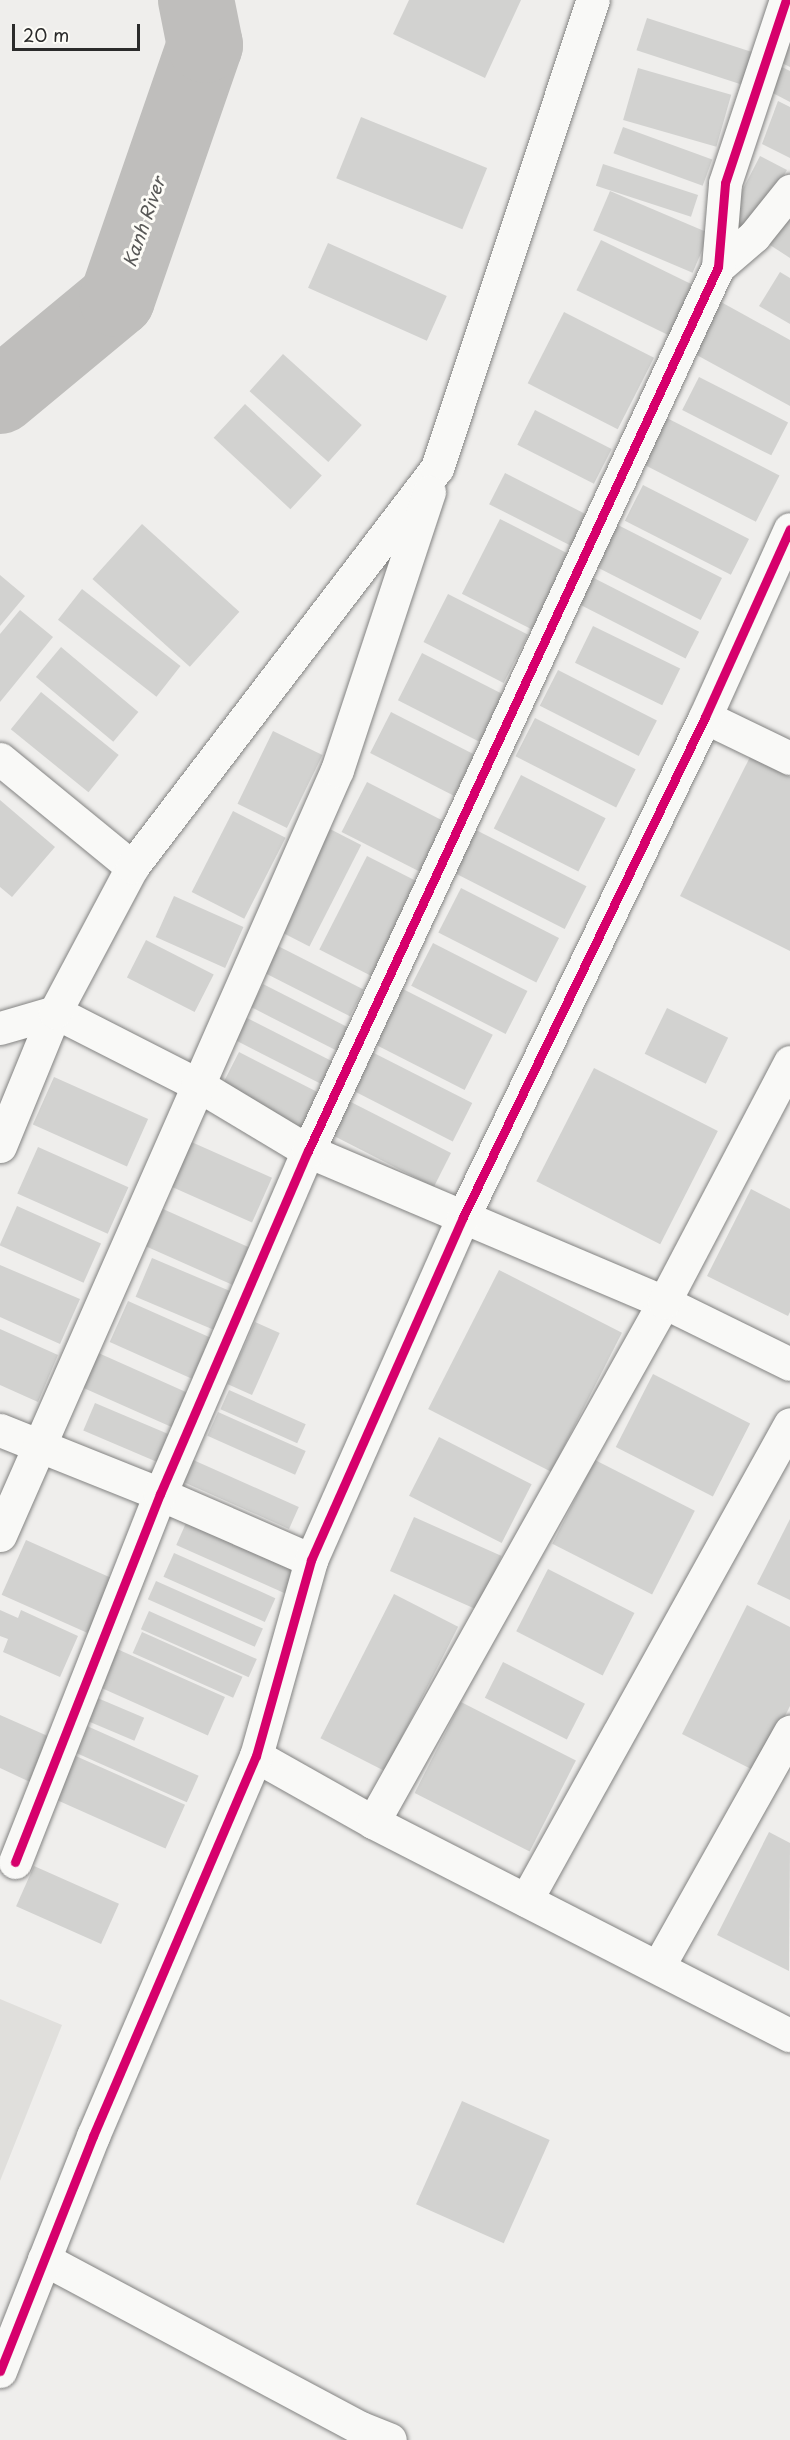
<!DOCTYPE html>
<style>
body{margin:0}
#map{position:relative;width:790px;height:2440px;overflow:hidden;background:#efeeec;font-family:"Playpen Sans",sans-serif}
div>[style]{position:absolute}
.green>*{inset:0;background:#e0dfdc}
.river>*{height:76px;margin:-38px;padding:0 38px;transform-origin:38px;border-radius:38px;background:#bfbebc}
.building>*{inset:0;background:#d2d2d0;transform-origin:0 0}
.roads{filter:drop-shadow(0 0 2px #838382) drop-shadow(0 0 2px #838382)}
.minor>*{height:33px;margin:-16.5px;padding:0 16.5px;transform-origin:16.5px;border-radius:16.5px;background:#f9f9f7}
.tertiary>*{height:33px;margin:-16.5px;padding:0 16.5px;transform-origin:16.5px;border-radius:16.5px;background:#f9f9f7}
.cycleway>*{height:9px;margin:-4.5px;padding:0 4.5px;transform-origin:4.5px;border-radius:4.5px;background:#d6006c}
span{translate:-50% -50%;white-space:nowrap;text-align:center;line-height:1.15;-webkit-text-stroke:6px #fdfcf7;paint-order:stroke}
.water-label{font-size:18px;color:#575756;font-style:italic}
.scale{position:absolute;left:12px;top:24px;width:128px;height:27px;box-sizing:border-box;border:3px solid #2b2b2b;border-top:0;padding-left:8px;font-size:18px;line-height:21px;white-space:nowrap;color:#2b2b2b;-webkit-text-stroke:4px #fdfcf7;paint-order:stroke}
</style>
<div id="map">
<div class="green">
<i style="clip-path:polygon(0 1999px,62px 2025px,0 2181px)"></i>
</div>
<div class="river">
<i style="left:0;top:396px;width:152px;rotate:-39.7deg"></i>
<i style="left:117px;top:299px;width:269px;rotate:-70.9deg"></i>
<i style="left:205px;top:45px;width:46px;rotate:-101.3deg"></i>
</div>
<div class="building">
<i style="clip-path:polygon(409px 0,521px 0,485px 78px,393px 34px)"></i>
<i style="left:647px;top:18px;width:112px;height:34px;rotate:18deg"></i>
<i style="clip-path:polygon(790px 34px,790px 67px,778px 61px)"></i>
<i style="clip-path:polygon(782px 67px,790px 71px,790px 102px,769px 91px)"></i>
<i style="left:638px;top:68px;width:97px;height:54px;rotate:16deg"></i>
<i style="clip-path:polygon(778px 101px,790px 107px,790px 158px,762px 144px)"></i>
<i style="left:361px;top:117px;width:136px;height:66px;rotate:22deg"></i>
<i style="left:623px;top:127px;width:95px;height:28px;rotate:20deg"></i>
<i style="clip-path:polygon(760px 156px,787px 170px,749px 233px,726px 222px)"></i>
<i style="left:603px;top:164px;width:100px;height:23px;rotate:18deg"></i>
<i style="left:610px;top:191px;width:108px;height:43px;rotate:23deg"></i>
<i style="clip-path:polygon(790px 213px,790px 258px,770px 245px)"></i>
<i style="left:601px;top:240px;width:106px;height:56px;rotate:26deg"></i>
<i style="left:328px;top:243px;width:130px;height:49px;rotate:24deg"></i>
<i style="clip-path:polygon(780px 272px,790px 278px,790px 324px,759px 306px)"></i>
<i style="clip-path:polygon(721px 302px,790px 340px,790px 406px,693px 353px)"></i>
<i style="left:564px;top:312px;width:101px;height:80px;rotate:27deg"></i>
<i style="left:283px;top:354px;width:106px;height:50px;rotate:42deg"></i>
<i style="left:699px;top:377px;width:100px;height:37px;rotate:27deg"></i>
<i style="left:245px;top:404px;width:105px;height:46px;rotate:43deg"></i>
<i style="left:535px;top:410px;width:86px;height:39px;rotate:27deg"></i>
<i style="left:661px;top:415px;width:133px;height:52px;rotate:27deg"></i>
<i style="left:505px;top:473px;width:94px;height:35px;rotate:27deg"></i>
<i style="left:643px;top:485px;width:119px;height:40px;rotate:27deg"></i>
<i style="left:500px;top:519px;width:82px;height:84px;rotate:27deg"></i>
<i style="left:142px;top:524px;width:131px;height:74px;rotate:42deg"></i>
<i style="left:616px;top:524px;width:119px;height:47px;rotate:27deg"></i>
<i style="left:586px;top:574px;width:127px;height:30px;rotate:27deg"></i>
<i style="clip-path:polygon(0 575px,25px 596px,0 626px)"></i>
<i style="left:82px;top:589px;width:125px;height:39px;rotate:38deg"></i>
<i style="left:448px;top:594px;width:90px;height:54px;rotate:27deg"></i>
<i style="clip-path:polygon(20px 610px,53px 637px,0 702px,0 634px)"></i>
<i style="left:593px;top:626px;width:97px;height:41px;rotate:26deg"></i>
<i style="left:61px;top:647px;width:101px;height:39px;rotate:40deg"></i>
<i style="left:422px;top:653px;width:92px;height:53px;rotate:27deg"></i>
<i style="left:558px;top:670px;width:111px;height:40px;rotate:27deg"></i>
<i style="left:41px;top:692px;width:100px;height:48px;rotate:39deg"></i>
<i style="left:391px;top:712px;width:94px;height:46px;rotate:27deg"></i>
<i style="left:535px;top:718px;width:113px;height:43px;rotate:27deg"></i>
<i style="left:273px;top:731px;width:55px;height:81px;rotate:26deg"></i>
<i style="clip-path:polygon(750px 757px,790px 777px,790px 951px,680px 896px)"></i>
<i style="left:521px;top:775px;width:95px;height:60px;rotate:27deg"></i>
<i style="left:367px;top:782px;width:88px;height:56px;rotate:27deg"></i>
<i style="clip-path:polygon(0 800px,55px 847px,12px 897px,0 887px)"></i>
<i style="left:233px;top:811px;width:59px;height:91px;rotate:27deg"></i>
<i style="left:330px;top:829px;width:35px;height:114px;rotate:27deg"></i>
<i style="left:476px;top:830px;width:124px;height:48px;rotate:27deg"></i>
<i style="left:367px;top:856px;width:64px;height:105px;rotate:27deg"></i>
<i style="left:461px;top:888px;width:110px;height:50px;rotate:27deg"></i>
<i style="left:174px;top:896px;width:76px;height:45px;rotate:24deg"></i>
<i style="left:146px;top:940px;width:76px;height:42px;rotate:27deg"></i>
<i style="left:433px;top:943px;width:106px;height:48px;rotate:27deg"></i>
<i style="left:278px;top:946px;width:96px;height:30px;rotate:27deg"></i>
<i style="left:263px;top:984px;width:99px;height:26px;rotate:27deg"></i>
<i style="left:401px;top:988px;width:103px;height:62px;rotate:27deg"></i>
<i style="left:667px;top:1008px;width:68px;height:51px;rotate:26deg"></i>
<i style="left:245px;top:1017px;width:106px;height:25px;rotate:27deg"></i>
<i style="left:368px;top:1050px;width:117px;height:43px;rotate:27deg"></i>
<i style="left:239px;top:1052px;width:94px;height:43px;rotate:27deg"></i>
<i style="left:594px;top:1068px;width:139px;height:127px;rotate:27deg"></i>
<i style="left:54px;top:1077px;width:103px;height:52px;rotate:24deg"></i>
<i style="left:345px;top:1099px;width:119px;height:38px;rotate:27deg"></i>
<i style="left:187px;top:1140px;width:93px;height:49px;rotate:24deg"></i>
<i style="left:38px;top:1147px;width:99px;height:51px;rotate:24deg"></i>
<i style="clip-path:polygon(751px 1189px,790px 1209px,790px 1312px,788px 1316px,707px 1276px)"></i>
<i style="left:17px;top:1206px;width:92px;height:43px;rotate:24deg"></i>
<i style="left:163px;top:1209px;width:94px;height:41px;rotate:24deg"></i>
<i style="left:152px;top:1258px;width:86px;height:42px;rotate:23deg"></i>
<i style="clip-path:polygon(0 1265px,80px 1299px,60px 1344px,0 1317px)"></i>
<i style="left:499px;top:1270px;width:138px;height:156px;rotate:27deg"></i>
<i style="left:128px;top:1301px;width:90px;height:45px;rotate:24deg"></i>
<i style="left:255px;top:1322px;width:27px;height:68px;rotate:24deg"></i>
<i style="clip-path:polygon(0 1329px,58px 1355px,38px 1402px,0 1385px)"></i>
<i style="left:94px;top:1351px;width:103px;height:38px;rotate:24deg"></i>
<i style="left:653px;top:1374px;width:109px;height:82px;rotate:27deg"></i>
<i style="left:229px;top:1390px;width:84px;height:21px;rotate:24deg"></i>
<i style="left:95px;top:1403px;width:86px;height:30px;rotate:23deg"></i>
<i style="left:218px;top:1412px;width:96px;height:26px;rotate:24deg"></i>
<i style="left:439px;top:1437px;width:104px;height:66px;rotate:27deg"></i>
<i style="left:191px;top:1459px;width:118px;height:24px;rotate:24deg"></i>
<i style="left:595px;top:1460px;width:112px;height:94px;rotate:27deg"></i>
<i style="left:414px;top:1517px;width:96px;height:59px;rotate:24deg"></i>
<i style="clip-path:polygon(790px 1519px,790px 1600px,757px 1584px)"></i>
<i style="left:186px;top:1523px;width:120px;height:24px;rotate:24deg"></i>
<i style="left:26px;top:1540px;width:104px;height:60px;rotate:24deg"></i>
<i style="left:174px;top:1553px;width:111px;height:26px;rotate:24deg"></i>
<i style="left:548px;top:1569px;width:97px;height:70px;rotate:27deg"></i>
<i style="left:156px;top:1581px;width:117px;height:20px;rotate:24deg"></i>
<i style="left:394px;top:1594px;width:72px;height:162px;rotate:27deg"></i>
<i style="clip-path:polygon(747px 1605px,790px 1627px,790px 1706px,757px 1772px,682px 1734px)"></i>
<i style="clip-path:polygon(0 1610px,18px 1618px,21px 1610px,78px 1636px,60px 1677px,3px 1652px,8px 1639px,0 1636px)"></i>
<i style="left:149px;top:1611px;width:118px;height:20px;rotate:24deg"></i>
<i style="left:142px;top:1632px;width:110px;height:23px;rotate:24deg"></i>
<i style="left:108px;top:1645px;width:128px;height:42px;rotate:24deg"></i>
<i style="left:503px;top:1662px;width:92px;height:40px;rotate:27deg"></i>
<i style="left:88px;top:1694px;width:61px;height:25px;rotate:23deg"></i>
<i style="left:461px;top:1702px;width:129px;height:102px;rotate:27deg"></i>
<i style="clip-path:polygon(0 1715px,50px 1737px,30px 1782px,0 1768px)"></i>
<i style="left:78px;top:1722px;width:132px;height:29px;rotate:24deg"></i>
<i style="left:69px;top:1753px;width:127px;height:48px;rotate:24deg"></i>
<i style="clip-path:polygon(769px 1832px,790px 1843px,789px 1971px,717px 1935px)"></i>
<i style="left:34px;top:1866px;width:93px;height:44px;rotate:24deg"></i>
<i style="left:462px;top:2101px;width:96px;height:113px;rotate:24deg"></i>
</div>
<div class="roads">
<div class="minor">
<i style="left:718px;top:267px;width:48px;rotate:-40.7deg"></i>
<i style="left:754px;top:236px;width:58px;rotate:-51.3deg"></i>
<i style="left:705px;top:717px;width:94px;rotate:25.8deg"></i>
<i style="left:0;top:759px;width:171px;rotate:39.3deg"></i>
<i style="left:0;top:1028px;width:57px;rotate:-16.2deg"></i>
<i style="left:55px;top:1012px;width:161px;rotate:27deg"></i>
<i style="left:198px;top:1085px;width:128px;rotate:31deg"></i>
<i style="left:308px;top:1151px;width:387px;rotate:23deg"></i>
<i style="left:664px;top:1302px;width:140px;rotate:26.2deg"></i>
<i style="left:0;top:1146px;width:145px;rotate:-67.7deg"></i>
<i style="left:55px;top:1012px;width:164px;rotate:-62deg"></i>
<i style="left:132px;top:867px;width:502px;rotate:-52.61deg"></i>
<i style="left:437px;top:468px;width:493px;rotate:-71.6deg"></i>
<i style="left:0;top:1430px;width:172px;rotate:21.8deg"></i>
<i style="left:160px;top:1494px;width:165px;rotate:23.6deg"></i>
<i style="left:0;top:1535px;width:836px;rotate:-66.23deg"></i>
<i style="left:337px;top:770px;width:293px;rotate:-71.7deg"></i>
<i style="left:256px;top:1756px;width:134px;rotate:29.4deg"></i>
<i style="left:373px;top:1822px;width:468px;rotate:27.1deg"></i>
<i style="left:373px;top:1822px;width:596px;rotate:-60.77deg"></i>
<i style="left:664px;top:1302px;width:271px;rotate:-62.3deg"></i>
<i style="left:15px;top:1862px;width:396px;rotate:-68.5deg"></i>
<i style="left:160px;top:1494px;width:374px;rotate:-66.7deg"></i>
<i style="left:308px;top:1151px;width:974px;rotate:-65.12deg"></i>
<i style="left:718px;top:267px;width:84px;rotate:-85.2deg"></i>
<i style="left:725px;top:183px;width:193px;rotate:-71.6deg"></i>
<i style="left:526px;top:1900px;width:544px;rotate:-60.99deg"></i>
<i style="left:658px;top:1967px;width:270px;rotate:-60.7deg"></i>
<i style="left:44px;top:2259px;width:359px;rotate:28.1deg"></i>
<i style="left:361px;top:2428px;width:31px;rotate:22deg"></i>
</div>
<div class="tertiary">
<i style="left:0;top:2371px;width:253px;rotate:-68.4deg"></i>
<i style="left:93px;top:2136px;width:413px;rotate:-66.8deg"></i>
<i style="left:256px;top:1756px;width:204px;rotate:-74.3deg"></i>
<i style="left:311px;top:1560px;width:375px;rotate:-66.1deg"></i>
<i style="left:463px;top:1217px;width:555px;rotate:-64.17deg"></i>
<i style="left:705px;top:717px;width:206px;rotate:-65.7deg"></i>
</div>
</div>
<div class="cycleway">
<i style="left:15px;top:1862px;width:396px;rotate:-68.5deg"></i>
<i style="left:160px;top:1494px;width:374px;rotate:-66.7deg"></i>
<i style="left:308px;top:1151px;width:974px;rotate:-65.12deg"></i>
<i style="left:718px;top:267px;width:84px;rotate:-85.2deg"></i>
<i style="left:725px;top:183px;width:193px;rotate:-71.6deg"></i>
<i style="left:0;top:2371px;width:253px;rotate:-68.4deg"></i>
<i style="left:93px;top:2136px;width:413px;rotate:-66.8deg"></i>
<i style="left:256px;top:1756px;width:204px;rotate:-74.3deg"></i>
<i style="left:311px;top:1560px;width:375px;rotate:-66.1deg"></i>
<i style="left:463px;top:1217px;width:555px;rotate:-64.17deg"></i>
<i style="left:705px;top:717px;width:206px;rotate:-65.7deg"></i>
</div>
<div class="water-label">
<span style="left:144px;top:222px;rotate:-71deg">Kanh River</span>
</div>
<div class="scale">20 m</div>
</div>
